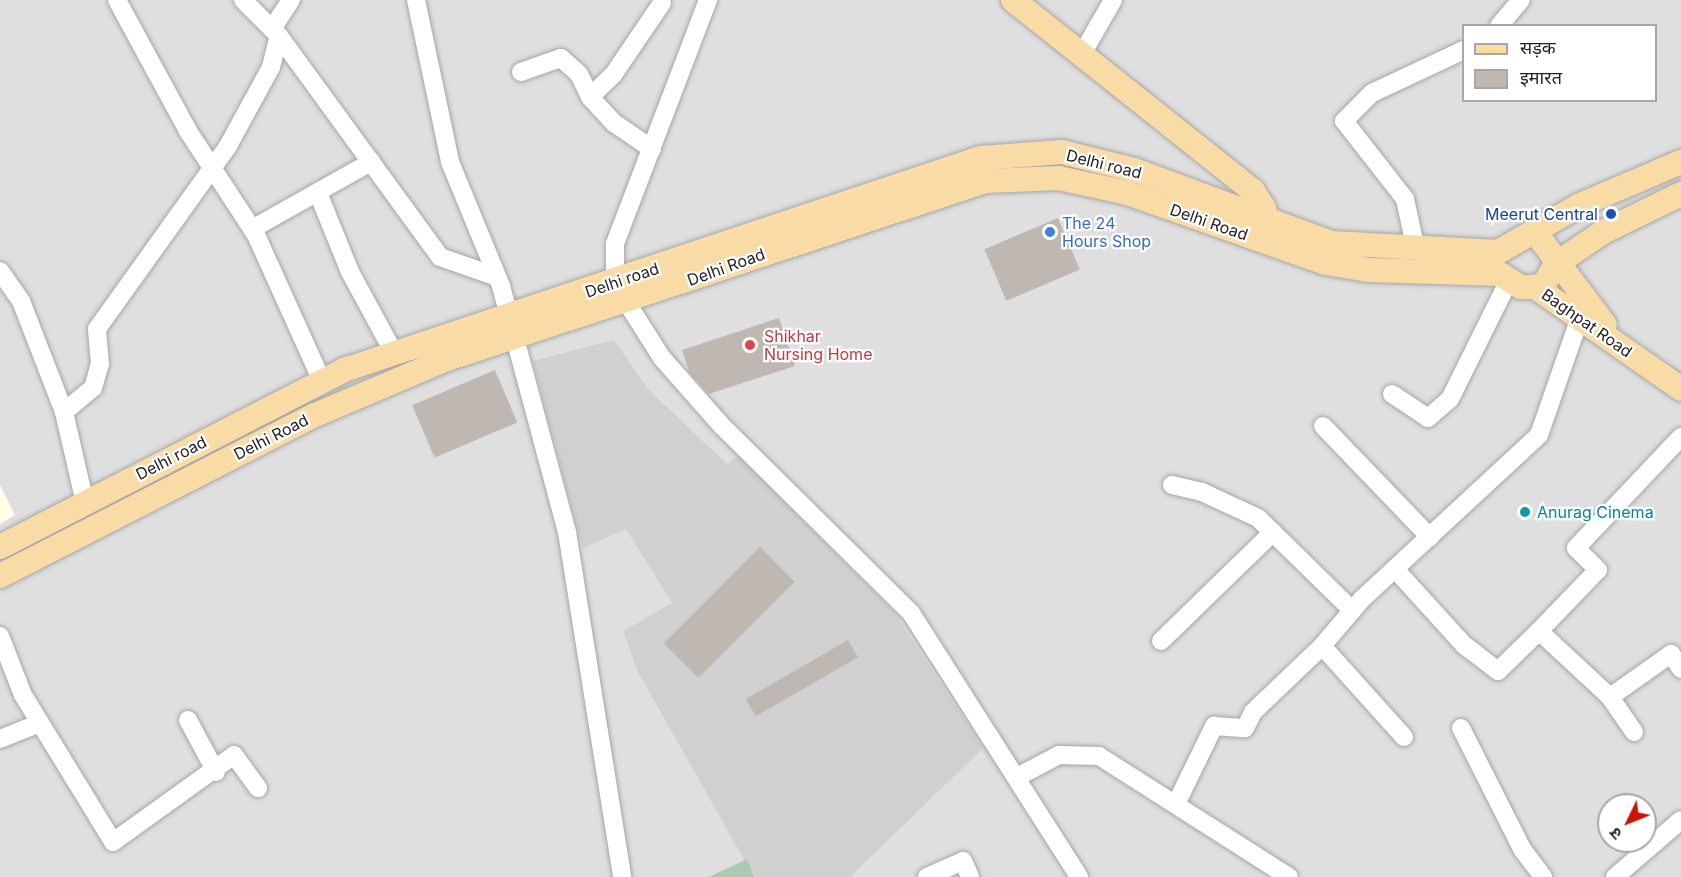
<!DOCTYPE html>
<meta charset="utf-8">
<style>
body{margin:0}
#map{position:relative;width:1681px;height:877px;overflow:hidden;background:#f1efe9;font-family:Inter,"Noto Sans Devanagari",sans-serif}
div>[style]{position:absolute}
.residential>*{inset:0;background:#e0dfdf}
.education>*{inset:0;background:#fdfee5}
.religious>*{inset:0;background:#d0d0d0}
.cemetery>*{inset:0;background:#abcab1}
.building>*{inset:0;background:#bfb8b2;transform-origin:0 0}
.roads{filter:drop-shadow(0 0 2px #a6a6a6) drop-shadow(0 0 2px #a6a6a6)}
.minor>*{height:18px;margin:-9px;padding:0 9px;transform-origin:9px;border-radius:9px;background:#fff}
.major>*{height:24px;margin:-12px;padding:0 12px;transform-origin:12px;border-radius:12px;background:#f9dba6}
.dots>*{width:16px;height:16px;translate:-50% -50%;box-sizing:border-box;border:3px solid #fff;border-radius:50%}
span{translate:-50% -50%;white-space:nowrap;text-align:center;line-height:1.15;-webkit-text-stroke:4.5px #fff;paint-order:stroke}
.street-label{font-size:16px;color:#222}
.transit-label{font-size:16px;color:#164399}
.right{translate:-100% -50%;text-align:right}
.shop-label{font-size:16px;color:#366cbe}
.left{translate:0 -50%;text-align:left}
.health-label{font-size:16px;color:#be3a42}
.culture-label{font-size:16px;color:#0d838f}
.legend{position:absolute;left:1462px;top:24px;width:195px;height:78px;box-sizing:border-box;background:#fff;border:2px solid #a7a7a7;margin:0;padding:8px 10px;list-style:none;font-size:18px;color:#222}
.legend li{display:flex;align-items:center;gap:12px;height:30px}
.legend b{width:30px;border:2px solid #a7a7a7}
.north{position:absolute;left:1597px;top:793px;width:60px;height:60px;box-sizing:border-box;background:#fff;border:2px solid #a7a7a7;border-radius:50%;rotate:227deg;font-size:16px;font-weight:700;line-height:24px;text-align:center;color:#222}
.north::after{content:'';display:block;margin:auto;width:21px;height:27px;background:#cd1206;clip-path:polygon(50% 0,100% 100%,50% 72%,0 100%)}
</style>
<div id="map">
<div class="residential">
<i style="clip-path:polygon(evenodd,0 0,1681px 0,1681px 877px,0 877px,0 0,1464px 26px,1656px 26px,1656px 100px,1464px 100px,1464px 26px,0 0,1609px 805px,1645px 805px,1645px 841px,1609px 841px,1609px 805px)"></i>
</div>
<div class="education">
<i style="clip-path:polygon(0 485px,15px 515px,0 524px)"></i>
</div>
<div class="religious">
<i style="clip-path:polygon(614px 340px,648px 389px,727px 464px,739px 456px,895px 614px,983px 748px,850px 877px,754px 877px,638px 672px,623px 631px,672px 603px,626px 529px,583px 548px,533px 361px)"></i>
</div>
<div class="cemetery">
<i style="clip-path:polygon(747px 859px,754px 877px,709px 877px)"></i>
</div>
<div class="building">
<i style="left:1058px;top:218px;width:56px;height:80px;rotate:67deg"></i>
<i style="clip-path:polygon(779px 318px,795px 366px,709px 394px,689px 372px,682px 350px)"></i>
<i style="left:495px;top:370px;width:57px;height:90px;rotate:67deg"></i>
<i style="left:760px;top:547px;width:49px;height:136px;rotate:45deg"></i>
<i style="left:848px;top:640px;width:20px;height:118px;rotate:60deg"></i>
</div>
<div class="roads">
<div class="minor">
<i style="left:117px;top:0;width:149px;rotate:61.5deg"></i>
<i style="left:188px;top:131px;width:124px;rotate:56.8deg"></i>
<i style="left:256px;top:235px;width:160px;rotate:65.7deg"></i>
<i style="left:243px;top:0;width:51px;rotate:45deg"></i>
<i style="left:279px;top:36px;width:273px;rotate:53.9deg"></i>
<i style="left:440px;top:257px;width:60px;rotate:19.3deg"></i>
<i style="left:416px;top:0;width:166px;rotate:78.1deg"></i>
<i style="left:450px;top:162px;width:134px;rotate:67.6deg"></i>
<i style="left:501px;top:286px;width:255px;rotate:75deg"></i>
<i style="left:567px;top:532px;width:349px;rotate:80.9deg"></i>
<i style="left:708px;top:0;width:261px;rotate:110.9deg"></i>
<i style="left:615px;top:244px;width:40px;rotate:90deg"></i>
<i style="left:615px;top:284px;width:88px;rotate:57.6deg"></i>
<i style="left:662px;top:358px;width:91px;rotate:48.6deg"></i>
<i style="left:722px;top:426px;width:266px;rotate:44.7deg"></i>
<i style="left:911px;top:613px;width:313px;rotate:57.5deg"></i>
<i style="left:1499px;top:26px;width:34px;rotate:-50deg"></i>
<i style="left:272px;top:29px;width:35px;rotate:-57deg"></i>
<i style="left:1082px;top:54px;width:62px;rotate:-60.1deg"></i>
<i style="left:521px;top:72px;width:42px;rotate:-19.3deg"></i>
<i style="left:561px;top:58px;width:24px;rotate:42deg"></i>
<i style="left:579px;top:74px;width:25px;rotate:64deg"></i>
<i style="left:652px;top:149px;width:46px;rotate:-145.6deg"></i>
<i style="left:614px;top:123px;width:35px;rotate:-133deg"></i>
<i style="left:590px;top:97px;width:32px;rotate:-44deg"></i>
<i style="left:613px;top:75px;width:87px;rotate:-55.8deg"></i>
<i style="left:318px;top:193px;width:85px;rotate:67.9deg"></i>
<i style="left:350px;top:272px;width:92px;rotate:61.5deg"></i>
<i style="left:252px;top:229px;width:137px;rotate:-29.4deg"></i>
<i style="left:1416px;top:250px;width:52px;rotate:-102.2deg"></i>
<i style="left:1405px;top:199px;width:99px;rotate:-128deg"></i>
<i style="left:1344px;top:121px;width:40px;rotate:-45deg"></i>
<i style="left:1372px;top:93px;width:102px;rotate:-25.1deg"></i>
<i style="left:0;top:271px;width:37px;rotate:55deg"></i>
<i style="left:21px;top:301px;width:119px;rotate:68.8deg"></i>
<i style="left:1392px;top:394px;width:43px;rotate:33.7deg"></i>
<i style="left:1428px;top:418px;width:29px;rotate:-41deg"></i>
<i style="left:1450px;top:399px;width:133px;rotate:-63.6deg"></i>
<i style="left:1323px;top:426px;width:154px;rotate:46.1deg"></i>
<i style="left:1172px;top:485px;width:31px;rotate:13deg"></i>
<i style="left:1202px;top:492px;width:62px;rotate:24.9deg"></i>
<i style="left:1258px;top:518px;width:132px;rotate:44.4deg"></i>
<i style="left:85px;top:503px;width:93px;rotate:-103deg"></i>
<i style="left:64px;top:412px;width:38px;rotate:-40deg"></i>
<i style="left:93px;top:388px;width:25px;rotate:-74deg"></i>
<i style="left:100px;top:364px;width:35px;rotate:-95deg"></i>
<i style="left:97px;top:329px;width:225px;rotate:-54.4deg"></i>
<i style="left:228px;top:146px;width:90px;rotate:-61.4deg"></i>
<i style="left:271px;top:67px;width:32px;rotate:-76deg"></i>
<i style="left:1395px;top:569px;width:103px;rotate:47.8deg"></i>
<i style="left:1464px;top:645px;width:43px;rotate:37.4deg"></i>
<i style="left:1498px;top:671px;width:57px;rotate:-44.3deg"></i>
<i style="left:1539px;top:631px;width:97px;rotate:42.9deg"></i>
<i style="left:1539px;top:631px;width:85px;rotate:-46deg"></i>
<i style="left:1598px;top:570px;width:31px;rotate:-135deg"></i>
<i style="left:1576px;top:548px;width:153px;rotate:-46.6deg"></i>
<i style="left:0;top:636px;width:63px;rotate:68.7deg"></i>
<i style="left:23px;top:695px;width:172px;rotate:58.5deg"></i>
<i style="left:113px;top:842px;width:149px;rotate:-35.7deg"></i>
<i style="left:234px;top:755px;width:41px;rotate:54deg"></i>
<i style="left:1161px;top:641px;width:156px;rotate:-44.2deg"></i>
<i style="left:188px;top:720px;width:59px;rotate:61.7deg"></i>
<i style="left:1461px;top:728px;width:136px;rotate:63.2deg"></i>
<i style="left:1522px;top:849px;width:35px;rotate:53deg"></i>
<i style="left:1634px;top:732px;width:42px;rotate:-124.4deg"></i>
<i style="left:1610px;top:697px;width:75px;rotate:-35.2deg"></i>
<i style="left:1671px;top:654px;width:18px;rotate:56deg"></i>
<i style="left:1404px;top:737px;width:122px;rotate:-132deg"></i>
<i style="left:1322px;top:646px;width:62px;rotate:-49.6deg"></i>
<i style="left:1362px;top:599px;width:241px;rotate:-42.8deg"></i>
<i style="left:1539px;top:435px;width:125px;rotate:-70.8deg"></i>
<i style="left:0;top:739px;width:43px;rotate:-21.8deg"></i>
<i style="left:1019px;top:776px;width:45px;rotate:-27.7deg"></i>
<i style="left:1059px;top:755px;width:40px;rotate:1.4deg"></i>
<i style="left:1099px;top:756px;width:225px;rotate:32.5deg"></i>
<i style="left:1177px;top:802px;width:85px;rotate:-64deg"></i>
<i style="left:1214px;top:726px;width:31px;rotate:4deg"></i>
<i style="left:1245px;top:728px;width:18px;rotate:-63deg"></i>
<i style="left:1253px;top:712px;width:95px;rotate:-43.7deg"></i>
<i style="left:927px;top:877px;width:39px;rotate:-24deg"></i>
<i style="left:963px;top:861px;width:17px;rotate:66deg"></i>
<i style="left:1615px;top:877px;width:87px;rotate:-40.8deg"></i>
</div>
<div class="major">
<i style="left:1013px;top:0;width:307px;rotate:38.5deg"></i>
<i style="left:1253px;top:191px;width:20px;rotate:57deg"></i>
<i style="left:1264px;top:208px;width:20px;rotate:81deg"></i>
<i style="left:1535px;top:232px;width:116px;rotate:53deg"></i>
<i style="left:1535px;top:287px;width:9px;rotate:-18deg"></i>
<i style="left:1544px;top:284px;width:23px;rotate:-59deg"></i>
<i style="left:1556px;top:264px;width:57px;rotate:-34.2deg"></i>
<i style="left:1603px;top:232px;width:87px;rotate:-26deg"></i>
<i style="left:0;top:547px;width:387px;rotate:-27.2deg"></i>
<i style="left:344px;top:370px;width:671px;rotate:-18.41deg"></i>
<i style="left:981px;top:158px;width:81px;rotate:-4.2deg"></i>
<i style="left:1062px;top:152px;width:74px;rotate:14deg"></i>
<i style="left:1134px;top:170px;width:210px;rotate:20.3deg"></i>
<i style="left:1331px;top:243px;width:167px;rotate:3.1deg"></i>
<i style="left:1498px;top:252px;width:95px;rotate:-29.8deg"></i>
<i style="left:1580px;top:205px;width:110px;rotate:-23.1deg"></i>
<i style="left:0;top:576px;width:354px;rotate:-27.1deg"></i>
<i style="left:315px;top:415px;width:143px;rotate:-23deg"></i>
<i style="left:447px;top:359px;width:568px;rotate:-18.28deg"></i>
<i style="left:986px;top:181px;width:73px;rotate:-2.4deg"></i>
<i style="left:1059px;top:178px;width:70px;rotate:12.4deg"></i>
<i style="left:1127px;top:193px;width:211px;rotate:19.4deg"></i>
<i style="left:1326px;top:263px;width:44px;rotate:9.2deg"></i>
<i style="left:1369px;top:270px;width:131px;rotate:1.7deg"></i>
<i style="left:1500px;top:274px;width:25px;rotate:32deg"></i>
<i style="left:1521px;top:287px;width:14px"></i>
<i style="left:1535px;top:287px;width:178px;rotate:34.9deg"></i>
</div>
</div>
<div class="dots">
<i style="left:1611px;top:214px;background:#1a4fb4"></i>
<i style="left:1050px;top:232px;background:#3f7fe0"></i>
<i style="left:750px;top:345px;background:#e0444e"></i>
<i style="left:1525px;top:512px;background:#0f9aa8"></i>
</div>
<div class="street-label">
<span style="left:1104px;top:164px;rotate:14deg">Delhi road</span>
<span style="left:1209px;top:222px;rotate:19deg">Delhi Road</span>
<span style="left:726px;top:267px;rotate:-20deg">Delhi Road</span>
<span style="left:622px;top:280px;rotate:-19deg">Delhi road</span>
<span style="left:1587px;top:323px;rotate:35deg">Baghpat Road</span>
<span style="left:271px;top:437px;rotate:-27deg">Delhi Road</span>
<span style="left:171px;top:458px;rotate:-27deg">Delhi road</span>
</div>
<div class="transit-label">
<span class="right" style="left:1598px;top:214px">Meerut Central</span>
</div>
<div class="shop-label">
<span class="left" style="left:1062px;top:232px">The 24<br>Hours Shop</span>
</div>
<div class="health-label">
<span class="left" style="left:764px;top:345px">Shikhar<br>Nursing Home</span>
</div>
<div class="culture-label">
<span class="left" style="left:1537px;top:512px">Anurag Cinema</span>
</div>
<ul class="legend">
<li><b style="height:8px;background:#f9dba6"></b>सड़क</li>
<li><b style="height:16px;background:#bfb8b2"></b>इमारत</li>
</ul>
<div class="north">उ</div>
</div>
